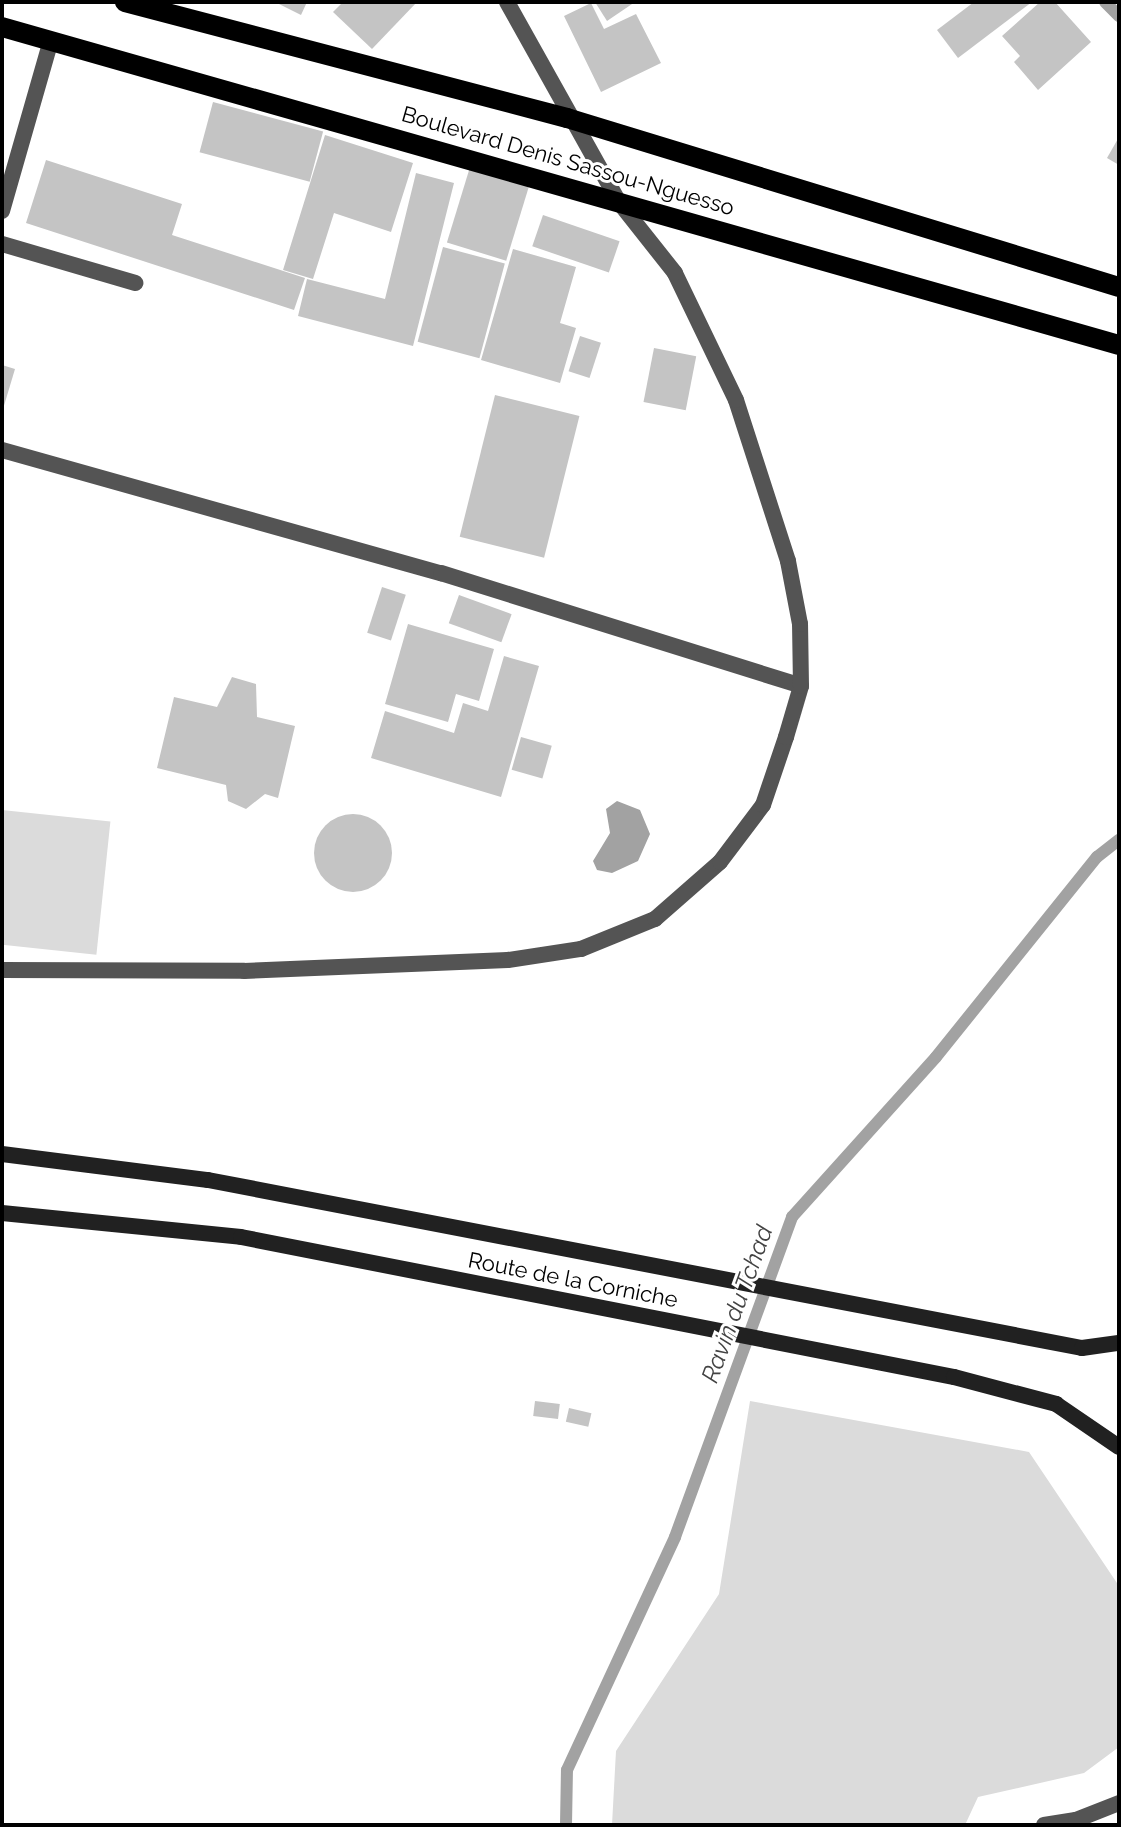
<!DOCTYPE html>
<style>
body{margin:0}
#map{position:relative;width:1121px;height:1827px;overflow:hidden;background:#fff;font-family:Raleway,sans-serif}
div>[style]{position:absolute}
.green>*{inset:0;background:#dbdbdb;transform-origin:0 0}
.water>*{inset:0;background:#a2a2a2}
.stream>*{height:12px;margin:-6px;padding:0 6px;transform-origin:6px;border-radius:6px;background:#a2a2a2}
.building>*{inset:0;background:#c4c4c4;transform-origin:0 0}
.round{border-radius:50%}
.service>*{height:16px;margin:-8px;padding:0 8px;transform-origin:8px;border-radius:8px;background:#545454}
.minor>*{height:16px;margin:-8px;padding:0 8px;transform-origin:8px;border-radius:8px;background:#545454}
.tertiary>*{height:16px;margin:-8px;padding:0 8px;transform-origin:8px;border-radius:8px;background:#545454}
.secondary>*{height:16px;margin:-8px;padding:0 8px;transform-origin:8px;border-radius:8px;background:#212121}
.primary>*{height:20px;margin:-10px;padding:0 10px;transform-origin:10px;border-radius:10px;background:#000}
span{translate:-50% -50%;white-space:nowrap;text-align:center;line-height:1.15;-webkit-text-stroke:6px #fff;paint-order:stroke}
.street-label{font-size:22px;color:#000}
.water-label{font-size:24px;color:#434343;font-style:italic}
.frame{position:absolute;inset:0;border:4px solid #000;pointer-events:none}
</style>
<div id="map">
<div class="green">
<i style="left:2px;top:810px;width:109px;height:134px;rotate:6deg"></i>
<i style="clip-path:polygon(750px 1401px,1029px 1452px,1119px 1586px,1119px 1747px,1084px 1773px,978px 1797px,965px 1825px,612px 1825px,616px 1751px,719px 1594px)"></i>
</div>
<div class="water">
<i style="clip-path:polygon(617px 801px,640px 810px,650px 834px,638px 861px,612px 873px,597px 870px,593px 861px,610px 833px,606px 809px)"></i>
</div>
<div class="stream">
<i style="left:1105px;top:2px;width:20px;rotate:45deg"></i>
<i style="left:566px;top:1825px;width:55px;rotate:-89deg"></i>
<i style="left:567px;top:1770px;width:257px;rotate:-65.1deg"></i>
<i style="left:675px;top:1537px;width:341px;rotate:-69.9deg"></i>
<i style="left:792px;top:1217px;width:215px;rotate:-48deg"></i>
<i style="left:936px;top:1057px;width:257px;rotate:-51.2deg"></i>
<i style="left:1097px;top:857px;width:28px;rotate:-38deg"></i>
</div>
<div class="building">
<i style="clip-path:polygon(275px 2px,307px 2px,301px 15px)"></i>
<i style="clip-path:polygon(343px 2px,417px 2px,372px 49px,333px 12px)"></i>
<i style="clip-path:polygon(595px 2px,635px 2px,607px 21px)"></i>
<i style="clip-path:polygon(974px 2px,1032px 2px,958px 58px,937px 30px)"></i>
<i style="clip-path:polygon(1040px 2px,1055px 2px,1091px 42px,1038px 90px,1014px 62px,1020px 56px,1002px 36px)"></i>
<i style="clip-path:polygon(591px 3px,604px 29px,636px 14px,661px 63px,601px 92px,564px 16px)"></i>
<i style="left:213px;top:102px;width:114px;height:52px;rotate:15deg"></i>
<i style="clip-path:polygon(325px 135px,413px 163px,391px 232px,334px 213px,313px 279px,283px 270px)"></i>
<i style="clip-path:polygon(1119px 137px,1119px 165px,1107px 158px)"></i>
<i style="clip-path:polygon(46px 160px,182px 204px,172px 235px,305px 278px,294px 310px,26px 223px)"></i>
<i style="left:470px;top:167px;width:62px;height:79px;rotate:17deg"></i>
<i style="clip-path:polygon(416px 173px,454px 183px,413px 346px,298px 316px,307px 279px,385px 299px)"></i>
<i style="left:543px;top:215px;width:81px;height:33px;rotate:19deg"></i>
<i style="left:443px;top:247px;width:64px;height:98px;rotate:15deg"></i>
<i style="clip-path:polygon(513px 249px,576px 267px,560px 323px,576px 328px,560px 383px,481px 360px)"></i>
<i style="left:580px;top:336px;width:22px;height:37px;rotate:18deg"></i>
<i style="left:654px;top:348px;width:43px;height:55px;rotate:11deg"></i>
<i style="clip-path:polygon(2px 365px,15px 369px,3px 409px,2px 409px)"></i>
<i style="left:495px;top:395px;width:87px;height:146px;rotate:14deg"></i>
<i style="left:382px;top:587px;width:25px;height:48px;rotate:18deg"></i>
<i style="left:459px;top:595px;width:56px;height:30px;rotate:20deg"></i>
<i style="clip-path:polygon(408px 624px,494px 649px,479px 701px,456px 694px,448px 722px,385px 704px)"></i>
<i style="clip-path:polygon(504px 656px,539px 666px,501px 797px,371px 758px,385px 711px,454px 733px,463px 703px,488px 711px)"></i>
<i style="clip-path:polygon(232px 677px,256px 684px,257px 717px,295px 726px,278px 798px,265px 794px,246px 809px,228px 801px,226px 785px,157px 768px,174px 697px,217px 707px)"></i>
<i style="left:521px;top:737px;width:32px;height:34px;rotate:16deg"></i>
<i class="round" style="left:314px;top:814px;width:78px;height:78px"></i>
<i style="left:535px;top:1401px;width:25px;height:15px;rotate:7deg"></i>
<i style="left:569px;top:1408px;width:23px;height:14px;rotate:13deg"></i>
</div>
<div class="service">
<i style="left:2px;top:211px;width:178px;rotate:-74deg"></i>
<i style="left:2px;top:244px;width:139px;rotate:16.3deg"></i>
<i style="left:2px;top:450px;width:456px;rotate:15.7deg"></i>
<i style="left:441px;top:573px;width:377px;rotate:17.4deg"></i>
</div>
<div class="minor">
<i style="left:2px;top:970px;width:242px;rotate:0.2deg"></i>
<i style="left:244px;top:971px;width:264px;rotate:-2.4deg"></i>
<i style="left:508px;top:960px;width:74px;rotate:-8.6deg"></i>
<i style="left:581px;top:949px;width:80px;rotate:-22.1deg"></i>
<i style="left:655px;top:919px;width:86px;rotate:-41.2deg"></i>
<i style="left:720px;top:862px;width:71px;rotate:-53deg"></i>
<i style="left:763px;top:805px;width:72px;rotate:-71.3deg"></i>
<i style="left:786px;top:737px;width:53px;rotate:-73.6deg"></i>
<i style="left:801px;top:686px;width:62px;rotate:-90.9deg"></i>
<i style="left:800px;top:624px;width:64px;rotate:-100.8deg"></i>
<i style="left:788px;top:561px;width:169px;rotate:-107.9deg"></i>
<i style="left:736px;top:400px;width:141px;rotate:-115.7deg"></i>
<i style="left:675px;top:273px;width:92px;rotate:-128.4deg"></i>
<i style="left:1044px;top:1825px;width:32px;rotate:-9deg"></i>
<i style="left:1076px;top:1820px;width:46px;rotate:-21.6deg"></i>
</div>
<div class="tertiary">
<i style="left:507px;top:2px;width:228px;rotate:60.8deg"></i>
</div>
<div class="secondary">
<i style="left:2px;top:1154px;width:208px;rotate:7.2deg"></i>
<i style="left:208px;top:1180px;width:890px;rotate:10.88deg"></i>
<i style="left:1082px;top:1348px;width:37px;rotate:-8deg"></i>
<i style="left:2px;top:1213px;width:240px;rotate:5.7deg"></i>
<i style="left:241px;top:1237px;width:727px;rotate:11.11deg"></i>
<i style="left:954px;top:1377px;width:106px;rotate:14.8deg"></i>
<i style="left:1056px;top:1404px;width:76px;rotate:34.3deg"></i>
</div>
<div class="primary">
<i style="left:125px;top:2px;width:457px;rotate:14.7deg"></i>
<i style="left:567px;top:118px;width:577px;rotate:17.02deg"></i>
<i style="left:2px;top:27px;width:1161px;rotate:15.89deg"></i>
</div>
<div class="street-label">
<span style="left:568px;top:161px;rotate:16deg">Boulevard Denis Sassou-Nguesso</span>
<span style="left:573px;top:1280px;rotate:11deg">Route de la Corniche</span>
</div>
<div class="water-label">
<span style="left:737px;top:1304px;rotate:-70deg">Ravin du Tchad</span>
</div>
<div class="frame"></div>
</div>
